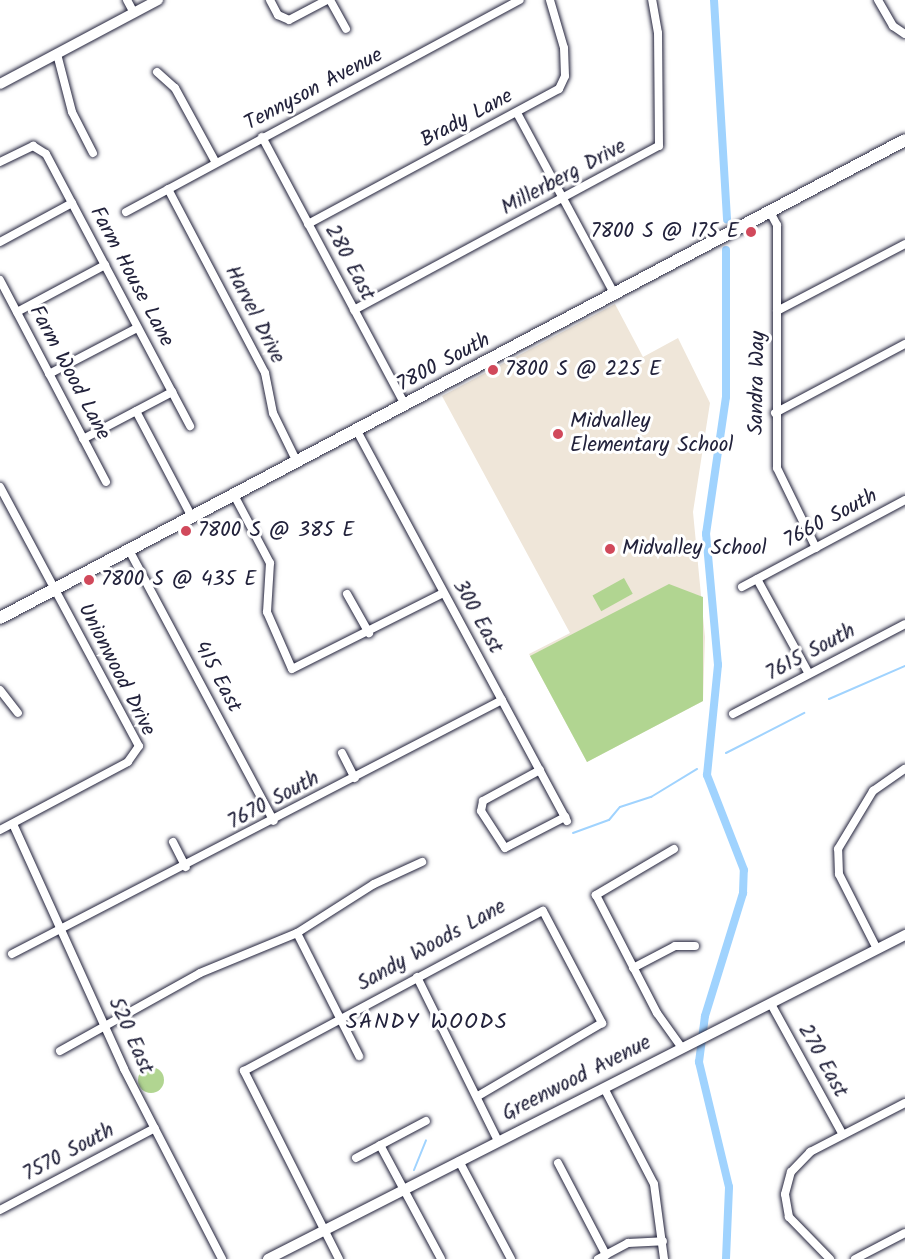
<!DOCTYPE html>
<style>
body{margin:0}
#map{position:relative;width:905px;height:1259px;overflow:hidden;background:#fff;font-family:Kalam,sans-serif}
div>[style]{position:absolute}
.built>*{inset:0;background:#efe6d9}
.green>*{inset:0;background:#b1d591;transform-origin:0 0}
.round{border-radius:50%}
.stream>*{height:2px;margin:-1px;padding:0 1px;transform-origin:1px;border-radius:1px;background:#a0d3fe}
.canal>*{height:8px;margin:-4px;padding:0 4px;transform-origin:4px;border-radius:4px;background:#a0d3fe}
.roads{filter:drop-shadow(0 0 2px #22223b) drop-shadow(0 0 2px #22223b)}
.minor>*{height:8px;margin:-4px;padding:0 4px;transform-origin:4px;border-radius:4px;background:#fff}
.tertiary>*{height:10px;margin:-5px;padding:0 5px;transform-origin:5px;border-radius:5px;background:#fff}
.secondary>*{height:12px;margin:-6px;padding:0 6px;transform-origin:6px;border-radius:6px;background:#fff}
.dots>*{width:16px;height:16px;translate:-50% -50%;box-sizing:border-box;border:3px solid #fff;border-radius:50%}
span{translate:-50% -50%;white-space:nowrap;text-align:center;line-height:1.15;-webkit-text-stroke:6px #fff;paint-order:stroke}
.street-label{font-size:21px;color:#22223b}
.poi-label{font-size:21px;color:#22223b}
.right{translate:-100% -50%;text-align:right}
.left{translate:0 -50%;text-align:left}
.neighbourhood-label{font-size:22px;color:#22223b;letter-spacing:1.5px}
</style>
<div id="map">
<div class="built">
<i style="clip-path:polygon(615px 304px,643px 357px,678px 338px,710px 403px,693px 512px,705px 637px,703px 701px,587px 762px,529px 654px,570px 633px,442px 396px)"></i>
</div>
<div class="green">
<i style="left:624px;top:578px;width:18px;height:36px;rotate:61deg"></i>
<i style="clip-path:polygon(669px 584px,703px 597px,703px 701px,587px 762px,530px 656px)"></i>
<i class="round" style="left:138px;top:1067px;width:26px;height:26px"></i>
</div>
<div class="stream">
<i style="left:829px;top:699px;width:83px;rotate:-23.5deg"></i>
<i style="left:726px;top:753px;width:88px;rotate:-27.1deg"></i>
<i style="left:573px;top:833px;width:38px;rotate:-20deg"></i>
<i style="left:609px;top:820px;width:17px;rotate:-50deg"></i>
<i style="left:620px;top:807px;width:33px;rotate:-18deg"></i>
<i style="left:651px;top:797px;width:54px;rotate:-31.3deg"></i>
<i style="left:414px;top:1170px;width:32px;rotate:-68deg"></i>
</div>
<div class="canal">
<i style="left:714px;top:0;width:220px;rotate:86.6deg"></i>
<i style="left:726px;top:1259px;width:72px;rotate:-87.6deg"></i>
<i style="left:729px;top:1187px;width:129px;rotate:-103.5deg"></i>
<i style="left:699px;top:1062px;width:46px;rotate:-82.6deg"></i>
<i style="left:705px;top:1016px;width:129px;rotate:-72.8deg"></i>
<i style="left:743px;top:893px;width:23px;rotate:-88deg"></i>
<i style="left:744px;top:870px;width:102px;rotate:-111.3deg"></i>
<i style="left:707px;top:775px;width:111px;rotate:-84.3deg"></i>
<i style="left:718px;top:665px;width:132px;rotate:-95.2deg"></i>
<i style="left:706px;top:534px;width:138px;rotate:-81.7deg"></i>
<i style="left:726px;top:397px;width:147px;rotate:-90deg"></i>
</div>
<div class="roads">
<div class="minor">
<i style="left:127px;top:0;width:15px;rotate:62deg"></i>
<i style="left:270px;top:0;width:17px;rotate:62deg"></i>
<i style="left:278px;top:15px;width:12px;rotate:24deg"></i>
<i style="left:289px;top:20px;width:43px;rotate:-27.8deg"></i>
<i style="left:330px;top:0;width:33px;rotate:61deg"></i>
<i style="left:878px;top:0;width:30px;rotate:60deg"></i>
<i style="left:893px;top:26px;width:14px;rotate:34deg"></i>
<i style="left:57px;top:54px;width:60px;rotate:75.5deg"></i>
<i style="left:72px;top:112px;width:46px;rotate:62.9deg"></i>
<i style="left:157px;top:72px;width:24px;rotate:42deg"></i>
<i style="left:175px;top:88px;width:85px;rotate:61.3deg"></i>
<i style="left:517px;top:113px;width:207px;rotate:61.7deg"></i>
<i style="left:262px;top:137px;width:304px;rotate:61.9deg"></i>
<i style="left:0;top:162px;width:37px;rotate:-26deg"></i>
<i style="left:33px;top:146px;width:15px;rotate:32deg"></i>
<i style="left:46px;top:154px;width:308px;rotate:62.1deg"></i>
<i style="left:168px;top:189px;width:208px;rotate:62.2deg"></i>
<i style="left:265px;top:373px;width:41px;rotate:78.7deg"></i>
<i style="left:273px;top:413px;width:55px;rotate:63.9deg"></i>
<i style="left:126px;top:212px;width:447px;rotate:-28.3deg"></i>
<i style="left:770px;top:212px;width:15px;rotate:62deg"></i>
<i style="left:777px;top:225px;width:243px;rotate:90deg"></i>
<i style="left:777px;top:468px;width:89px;rotate:64deg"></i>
<i style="left:308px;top:224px;width:285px;rotate:-28.3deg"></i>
<i style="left:559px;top:89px;width:14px;rotate:-65deg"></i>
<i style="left:565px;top:76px;width:28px;rotate:-92deg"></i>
<i style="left:564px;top:48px;width:50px;rotate:-106.3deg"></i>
<i style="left:0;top:242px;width:82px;rotate:-28.4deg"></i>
<i style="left:0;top:280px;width:228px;rotate:62.3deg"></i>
<i style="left:354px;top:310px;width:346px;rotate:-28.3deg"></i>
<i style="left:659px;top:146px;width:113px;rotate:-90.5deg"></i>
<i style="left:658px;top:33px;width:34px;rotate:-100deg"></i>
<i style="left:777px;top:311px;width:144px;rotate:-27.6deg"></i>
<i style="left:17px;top:312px;width:100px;rotate:-28.1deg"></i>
<i style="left:49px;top:374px;width:99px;rotate:-27.6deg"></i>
<i style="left:136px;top:411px;width:120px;rotate:62.2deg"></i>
<i style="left:775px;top:413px;width:147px;rotate:-28deg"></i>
<i style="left:357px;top:431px;width:443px;rotate:61.7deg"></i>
<i style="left:83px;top:439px;width:101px;rotate:-27.8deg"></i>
<i style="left:0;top:487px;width:294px;rotate:61.8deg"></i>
<i style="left:139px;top:746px;width:19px;rotate:125deg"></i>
<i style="left:128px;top:762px;width:145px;rotate:152deg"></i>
<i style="left:234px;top:495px;width:77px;rotate:62.1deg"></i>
<i style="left:270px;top:563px;width:49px;rotate:93.5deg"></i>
<i style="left:267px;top:612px;width:62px;rotate:66.3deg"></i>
<i style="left:292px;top:669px;width:169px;rotate:-26.7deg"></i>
<i style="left:129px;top:550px;width:307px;rotate:61.9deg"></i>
<i style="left:757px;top:579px;width:108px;rotate:61.3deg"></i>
<i style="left:742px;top:587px;width:185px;rotate:-28.1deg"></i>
<i style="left:347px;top:594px;width:45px;rotate:60.6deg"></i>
<i style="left:0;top:690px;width:29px;rotate:52deg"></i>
<i style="left:733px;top:714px;width:194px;rotate:-27.6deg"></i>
<i style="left:342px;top:753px;width:28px;rotate:63deg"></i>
<i style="left:540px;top:770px;width:65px;rotate:151.5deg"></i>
<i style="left:483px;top:801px;width:10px;rotate:101deg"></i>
<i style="left:481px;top:811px;width:44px;rotate:57deg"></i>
<i style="left:505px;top:848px;width:68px;rotate:-27.3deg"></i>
<i style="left:13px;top:824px;width:269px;rotate:65.6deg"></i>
<i style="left:124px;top:1069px;width:214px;rotate:62.7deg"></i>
<i style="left:173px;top:842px;width:28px;rotate:63deg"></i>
<i style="left:674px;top:849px;width:91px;rotate:149.5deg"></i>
<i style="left:596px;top:895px;width:133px;rotate:62.7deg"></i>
<i style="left:657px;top:1013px;width:43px;rotate:54.5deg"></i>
<i style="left:297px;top:933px;width:138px;rotate:63.2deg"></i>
<i style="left:877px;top:949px;width:84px;rotate:-116.9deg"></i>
<i style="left:839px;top:874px;width:25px;rotate:-92deg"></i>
<i style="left:838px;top:849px;width:68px;rotate:-58.9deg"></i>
<i style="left:873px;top:791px;width:39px;rotate:-35deg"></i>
<i style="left:12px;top:954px;width:552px;rotate:-27.4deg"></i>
<i style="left:633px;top:968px;width:47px;rotate:-27.6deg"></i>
<i style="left:675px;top:946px;width:20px"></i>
<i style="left:417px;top:977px;width:183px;rotate:63.7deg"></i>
<i style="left:771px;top:1004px;width:149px;rotate:61.2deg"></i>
<i style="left:60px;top:1051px;width:160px;rotate:-29.1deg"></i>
<i style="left:200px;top:973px;width:105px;rotate:-22.4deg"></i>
<i style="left:297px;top:933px;width:91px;rotate:-32.5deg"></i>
<i style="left:374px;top:884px;width:53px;rotate:-24.6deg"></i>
<i style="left:604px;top:1088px;width:108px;rotate:62.5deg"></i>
<i style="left:654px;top:1184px;width:76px;rotate:82.4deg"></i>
<i style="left:380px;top:1145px;width:129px;rotate:61.8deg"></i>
<i style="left:356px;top:1158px;width:79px;rotate:-27.9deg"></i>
<i style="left:459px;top:1161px;width:111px;rotate:62deg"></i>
<i style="left:558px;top:1163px;width:104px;rotate:62.4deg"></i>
<i style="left:0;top:1210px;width:175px;rotate:-27.9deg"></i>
<i style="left:339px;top:1259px;width:211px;rotate:-116.8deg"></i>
<i style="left:244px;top:1071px;width:339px;rotate:-28.2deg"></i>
<i style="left:543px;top:911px;width:127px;rotate:62.2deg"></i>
<i style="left:602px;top:1023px;width:142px;rotate:149.5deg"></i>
<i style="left:598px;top:1259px;width:34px;rotate:-28deg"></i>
<i style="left:628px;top:1243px;width:35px;rotate:-3deg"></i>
<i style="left:830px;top:1259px;width:59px;rotate:-134.3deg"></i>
<i style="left:789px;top:1217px;width:23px;rotate:-100deg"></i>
<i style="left:785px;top:1194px;width:23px;rotate:-75deg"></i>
<i style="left:791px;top:1172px;width:28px;rotate:-46deg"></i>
<i style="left:810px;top:1152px;width:107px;rotate:-27.3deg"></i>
<i style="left:855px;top:1259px;width:56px;rotate:-27.5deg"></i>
</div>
<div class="tertiary">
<i style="left:0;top:84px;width:179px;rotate:-28deg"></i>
<i style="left:268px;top:1259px;width:715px;rotate:-26.96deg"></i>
</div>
<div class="secondary">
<i style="left:0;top:618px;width:1023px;rotate:-27.84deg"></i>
</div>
</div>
<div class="dots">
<i style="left:751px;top:232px;background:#d1495b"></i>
<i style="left:493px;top:370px;background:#d1495b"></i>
<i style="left:558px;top:434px;background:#d1495b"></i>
<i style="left:186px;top:531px;background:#d1495b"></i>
<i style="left:610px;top:549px;background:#d1495b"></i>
<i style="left:89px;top:580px;background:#d1495b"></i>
</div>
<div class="street-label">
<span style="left:314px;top:90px;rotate:-28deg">Tennyson Avenue</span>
<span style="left:467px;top:119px;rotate:-28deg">Brady Lane</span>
<span style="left:564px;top:178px;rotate:-28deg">Millerberg Drive</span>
<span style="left:349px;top:263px;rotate:62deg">280 East</span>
<span style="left:131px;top:277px;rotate:62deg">Farm House Lane</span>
<span style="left:254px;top:315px;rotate:63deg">Harvel Drive</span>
<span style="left:444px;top:363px;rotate:-28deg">7800 South</span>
<span style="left:69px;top:373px;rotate:62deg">Farm Wood Lane</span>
<span style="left:758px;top:383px;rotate:-89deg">Sandra Way</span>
<span style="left:831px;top:519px;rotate:-28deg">7660 South</span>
<span style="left:477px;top:617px;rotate:61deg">300 East</span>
<span style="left:811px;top:653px;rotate:-28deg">7615 South</span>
<span style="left:116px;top:670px;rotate:63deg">Unionwood Drive</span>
<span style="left:217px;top:677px;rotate:62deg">415 East</span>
<span style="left:274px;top:801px;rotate:-28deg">7670 South</span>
<span style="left:432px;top:946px;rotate:-29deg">Sandy Woods Lane</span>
<span style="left:130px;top:1036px;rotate:66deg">520 East</span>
<span style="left:822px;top:1061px;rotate:61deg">270 East</span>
<span style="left:577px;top:1079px;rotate:-27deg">Greenwood Avenue</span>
<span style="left:69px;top:1153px;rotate:-28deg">7570 South</span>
</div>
<div class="poi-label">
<span class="right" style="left:739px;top:232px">7800 S @ 175 E</span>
<span class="left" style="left:505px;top:370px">7800 S @ 225 E</span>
<span class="left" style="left:570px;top:434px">Midvalley<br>Elementary School</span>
<span class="left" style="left:198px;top:531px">7800 S @ 385 E</span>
<span class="left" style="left:622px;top:549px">Midvalley School</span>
<span class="left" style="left:101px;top:580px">7800 S @ 435 E</span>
</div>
<div class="neighbourhood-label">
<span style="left:427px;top:1023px">SANDY WOODS</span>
</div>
</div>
